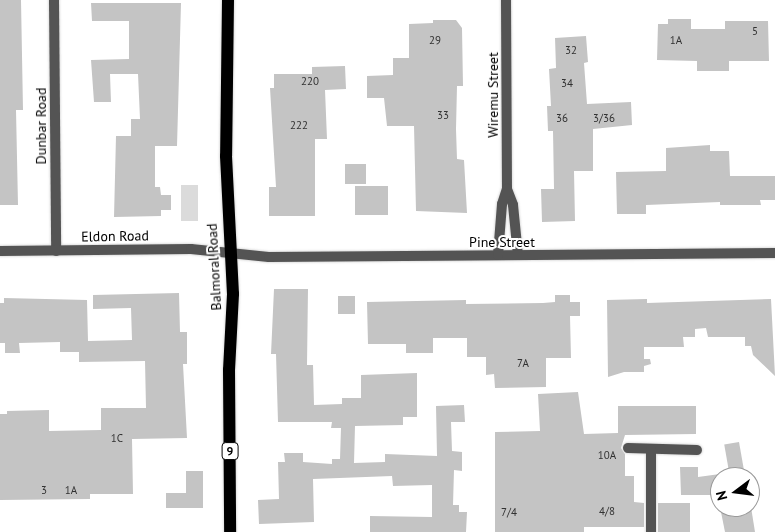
<!DOCTYPE html>
<style>
body{margin:0}
#map{position:relative;width:775px;height:532px;overflow:hidden;background:#fff;font-family:"PT Sans",sans-serif}
div>[style]{position:absolute}
.green>*{inset:0;background:#dbdbdb;transform-origin:0 0}
.building>*{inset:0;background:#c4c4c4;transform-origin:0 0}
.roads{filter:drop-shadow(0 0 1px #dbdbdb) drop-shadow(0 0 1px #dbdbdb)}
.service>*{height:10px;margin:-5px;padding:0 5px;transform-origin:5px;border-radius:5px;background:#545454}
.minor>*{height:10px;margin:-5px;padding:0 5px;transform-origin:5px;border-radius:5px;background:#545454}
.primary>*{height:12px;margin:-6px;padding:0 6px;transform-origin:6px;border-radius:6px;background:#000}
span{translate:-50% -50%;white-space:nowrap;text-align:center;line-height:1.15;-webkit-text-stroke:4px #fff;paint-order:stroke}
.number-label{font-size:11px;color:#313131}
.number-label span{-webkit-text-stroke-width:0}
.shield-label span{padding:1px 4px;background:#fff;border:1px solid;border-radius:4px;-webkit-text-stroke-width:0}
.shield-label{font-size:12px;color:#000;font-weight:700}
.street-label{font-size:14px;color:#000}
.north{position:absolute;left:710px;top:467px;width:50px;height:50px;box-sizing:border-box;background:#fff;border:1px solid #999;border-radius:50%;rotate:255deg;font-size:14px;font-weight:700;line-height:20px;text-align:center;color:#000}
.north::after{content:'';display:block;margin:auto;width:18px;height:22px;background:#000;clip-path:polygon(50% 0,100% 100%,50% 72%,0 100%)}
</style>
<div id="map">
<div class="green">
<i style="left:181px;top:185px;width:17px;height:36px"></i>
</div>
<div class="building">
<i style="clip-path:polygon(0 0,21px 0,23px 110px,16px 110px,18px 205px,0 205px)"></i>
<i style="clip-path:polygon(91px 3px,181px 3px,177px 146px,155px 146px,155px 187px,160px 187px,161px 195px,171px 195px,171px 210px,161px 210px,161px 216px,114px 217px,116px 136px,131px 136px,131px 119px,140px 119px,138px 74px,110px 74px,111px 102px,94px 102px,91px 60px,129px 59px,129px 21px,92px 21px)"></i>
<i style="clip-path:polygon(668px 19px,691px 19px,691px 29px,725px 29px,725px 21px,768px 21px,769px 61px,729px 61px,729px 71px,697px 71px,697px 61px,657px 60px,658px 24px,668px 24px)"></i>
<i style="clip-path:polygon(433px 20px,456px 20px,462px 28px,463px 86px,457px 86px,456px 129px,457px 159px,464px 160px,467px 213px,416px 211px,414px 126px,387px 126px,384px 98px,367px 98px,367px 76px,393px 75px,393px 58px,409px 58px,409px 24px,433px 23px)"></i>
<i style="clip-path:polygon(586px 36px,588px 62px,584px 63px,587px 104px,631px 102px,632px 125px,593px 129px,593px 171px,574px 171px,575px 221px,542px 222px,541px 189px,554px 189px,553px 131px,548px 131px,547px 106px,551px 106px,549px 69px,556px 68px,555px 38px)"></i>
<i style="clip-path:polygon(345px 66px,346px 89px,325px 90px,327px 139px,315px 139px,315px 216px,269px 216px,269px 187px,276px 187px,270px 88px,274px 88px,274px 74px,312px 74px,312px 67px)"></i>
<i style="clip-path:polygon(710px 145px,710px 151px,729px 151px,730px 176px,775px 176px,775px 200px,760px 200px,761px 205px,720px 205px,720px 202px,646px 205px,646px 214px,617px 214px,616px 172px,666px 171px,666px 148px)"></i>
<i style="left:345px;top:164px;width:21px;height:20px"></i>
<i style="left:355px;top:186px;width:33px;height:29px"></i>
<i style="clip-path:polygon(274px 289px,308px 289px,307px 365px,313px 365px,314px 405px,342px 404px,342px 398px,361px 398px,361px 375px,417px 373px,417px 417px,403px 417px,403px 425px,355px 426px,354px 463px,385px 462px,385px 454px,437px 456px,436px 406px,464px 405px,465px 422px,451px 422px,452px 451px,462px 452px,462px 471px,454px 470px,453px 505px,459px 505px,459px 512px,467px 512px,466px 532px,370px 532px,370px 516px,432px 517px,432px 485px,393px 486px,392px 476px,313px 479px,314px 522px,259px 524px,258px 500px,279px 499px,278px 462px,285px 462px,284px 453px,303px 453px,303px 462px,332px 464px,332px 459px,340px 459px,341px 428px,331px 428px,332px 422px,278px 422px,276px 354px,271px 354px)"></i>
<i style="clip-path:polygon(179px 293px,180px 332px,187px 332px,187px 364px,183px 364px,187px 438px,132px 439px,133px 494px,90px 494px,90px 499px,0 500px,0 414px,7px 414px,7px 411px,49px 410px,49px 431px,101px 430px,101px 408px,146px 408px,145px 361px,79px 362px,79px 352px,60px 352px,60px 342px,19px 343px,20px 353px,5px 353px,5px 343px,0 343px,0 303px,4px 303px,4px 298px,87px 300px,88px 341px,132px 340px,131px 308px,93px 309px,93px 295px)"></i>
<i style="clip-path:polygon(555px 295px,570px 295px,570px 302px,580px 302px,580px 316px,570px 316px,571px 358px,546px 358px,546px 387px,495px 388px,494px 374px,486px 375px,486px 357px,467px 357px,467px 338px,433px 338px,433px 353px,406px 353px,406px 344px,368px 344px,367px 302px,466px 300px,466px 304px,543px 303px,555px 302px)"></i>
<i style="left:338px;top:296px;width:17px;height:18px"></i>
<i style="clip-path:polygon(647px 299px,647px 303px,771px 299px,775px 376px,753px 355px,751px 346px,745px 346px,745px 337px,708px 337px,706px 328px,695px 329px,695px 337px,683px 337px,684px 347px,644px 347px,644px 359px,650px 359px,651px 364px,644px 366px,644px 372px,624px 372px,608px 377px,607px 300px)"></i>
<i style="clip-path:polygon(578px 392px,584px 434px,618px 433px,618px 406px,696px 406px,696px 434px,625px 435px,621px 448px,625px 454px,625px 476px,634px 476px,634px 502px,644px 503px,644px 527px,584px 527px,584px 532px,495px 532px,495px 432px,540px 431px,538px 394px)"></i>
<i style="left:739px;top:442px;width:36px;height:15px;rotate:80deg"></i>
<i style="clip-path:polygon(680px 467px,698px 467px,698px 477px,720px 474px,720px 495px,681px 495px)"></i>
<i style="clip-path:polygon(186px 471px,203px 471px,203px 508px,166px 508px,166px 493px,186px 493px)"></i>
<i style="left:658px;top:503px;width:32px;height:29px"></i>
<i style="clip-path:polygon(720px 507px,751px 507px,755px 532px,725px 532px)"></i>
</div>
<div class="roads">
<div class="service">
<i style="left:628px;top:448px;width:69px;rotate:1.7deg"></i>
<i style="left:651px;top:449px;width:83px;rotate:90deg"></i>
</div>
<div class="minor">
<i style="left:54px;top:0;width:251px;rotate:89.5deg"></i>
<i style="left:506px;top:0;width:189px;rotate:89.7deg"></i>
<i style="left:507px;top:189px;width:17px;rotate:69deg"></i>
<i style="left:513px;top:205px;width:50px;rotate:84.3deg"></i>
<i style="left:0;top:251px;width:191px;rotate:-0.6deg"></i>
<i style="left:191px;top:249px;width:78px;rotate:5.9deg"></i>
<i style="left:269px;top:257px;width:506px;rotate:-0.45deg"></i>
<i style="left:498px;top:255px;width:51px;rotate:-85.5deg"></i>
<i style="left:502px;top:204px;width:16px;rotate:-72deg"></i>
</div>
<div class="primary">
<i style="left:228px;top:0;width:156px;rotate:90.7deg"></i>
<i style="left:226px;top:156px;width:138px;rotate:87.1deg"></i>
<i style="left:233px;top:294px;width:76px;rotate:93deg"></i>
<i style="left:229px;top:370px;width:162px;rotate:89.6deg"></i>
</div>
</div>
<div class="number-label">
<span style="left:755px;top:31px">5</span>
<span style="left:435px;top:40px">29</span>
<span style="left:676px;top:40px">1A</span>
<span style="left:571px;top:50px">32</span>
<span style="left:310px;top:81px">220</span>
<span style="left:567px;top:83px">34</span>
<span style="left:443px;top:115px">33</span>
<span style="left:562px;top:118px">36</span>
<span style="left:604px;top:118px">3/36</span>
<span style="left:299px;top:125px">222</span>
<span style="left:523px;top:363px">7A</span>
<span style="left:117px;top:438px">1C</span>
<span style="left:607px;top:455px">10A</span>
<span style="left:44px;top:490px">3</span>
<span style="left:71px;top:490px">1A</span>
<span style="left:607px;top:511px">4/8</span>
<span style="left:509px;top:512px">7/4</span>
</div>
<div class="shield-label">
<span style="left:230px;top:451px">9</span>
</div>
<div class="street-label">
<span style="left:493px;top:95px;rotate:-90deg">Wiremu Street</span>
<span style="left:41px;top:126px;rotate:-90deg">Dunbar Road</span>
<span style="left:115px;top:236px;rotate:-1deg">Eldon Road</span>
<span style="left:502px;top:242px">Pine Street</span>
<span style="left:214px;top:267px;rotate:-93deg">Balmoral Road</span>
</div>
<div class="north">N</div>
</div>
